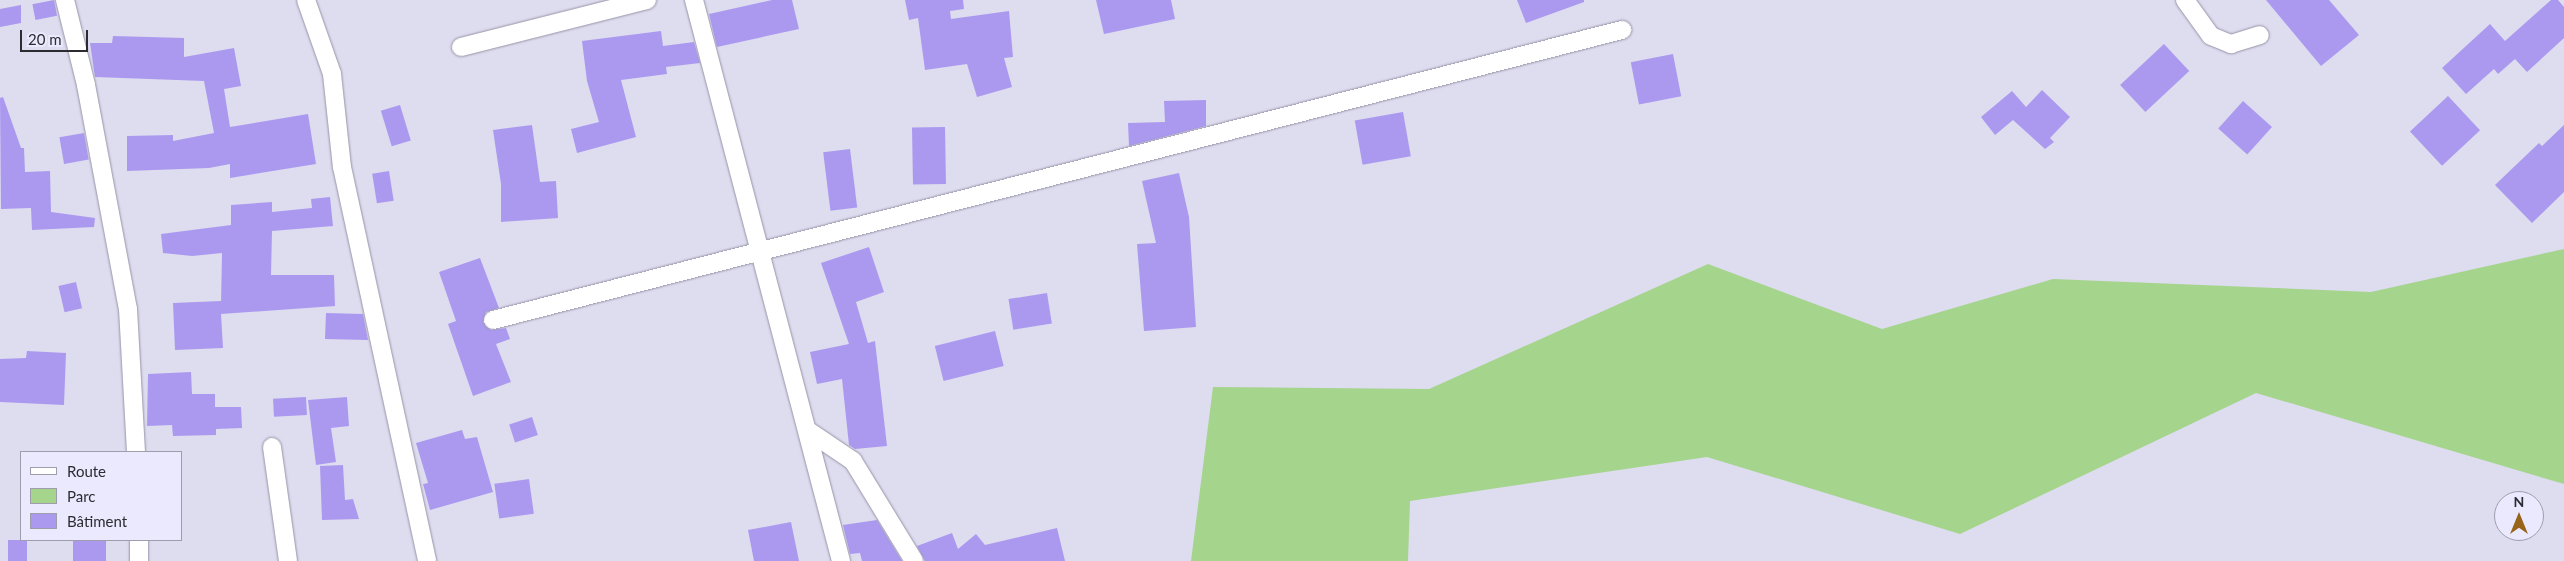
<!DOCTYPE html>
<meta charset="utf-8">
<style>
body{margin:0}
#map{position:relative;width:2564px;height:561px;overflow:hidden;background:#dedcef;font-family:Lato,sans-serif}
div>[style]{position:absolute}
.green>*{inset:0;background:#a5d48c}
.building>*{inset:0;background:#ab99f0;transform-origin:0 0}
.roads{filter:drop-shadow(0 0 1px #9794a7) drop-shadow(0 0 1px #9794a7)}
.street>*{height:18px;margin:-9px;padding:0 9px;transform-origin:9px;border-radius:9px;background:#fff}
span{translate:-50% -50%;white-space:nowrap;text-align:center;line-height:1.15;-webkit-text-stroke:4px #ebe9fd;paint-order:stroke}
.legend{position:absolute;left:20px;top:451px;width:162px;height:90px;box-sizing:border-box;background:#ebe9fd;border:1px solid #9f9dac;margin:0;padding:6px 9px;list-style:none;font-size:15px;color:#2c2b32}
.legend li{display:flex;align-items:center;gap:10px;height:25px}
.legend b{width:25px;border:1px solid #9f9dac}
.north{position:absolute;left:2494px;top:491px;width:50px;height:50px;box-sizing:border-box;background:#ebe9fd;border:1px solid #9f9dac;border-radius:50%;rotate:0deg;font-size:14px;font-weight:700;line-height:20px;text-align:center;color:#2c2b32}
.north::after{content:'';display:block;margin:auto;width:18px;height:22px;background:#98641a;clip-path:polygon(50% 0,100% 100%,50% 72%,0 100%)}
.scale{position:absolute;left:20px;top:30px;width:68px;height:22px;box-sizing:border-box;border:2px solid #2c2b32;border-top:0;padding-left:6px;font-size:15px;line-height:18px;white-space:nowrap;color:#2c2b32;-webkit-text-stroke:4px #ebe9fd;paint-order:stroke}
</style>
<div id="map">
<div class="green">
<i style="clip-path:polygon(2564px 249px,2564px 484px,2256px 393px,1960px 534px,1707px 457px,1410px 501px,1408px 561px,1191px 561px,1213px 387px,1429px 389px,1708px 264px,1882px 329px,2053px 279px,2371px 292px)"></i>
</div>
<div class="building">
<i style="left:54px;top:0;width:16px;height:22px;rotate:79deg"></i>
<i style="clip-path:polygon(772px 0,792px 0,799px 29px,717px 47px,709px 14px)"></i>
<i style="clip-path:polygon(905px 0,963px 0,964px 9px,950px 11px,951px 19px,1009px 11px,1013px 57px,1004px 58px,1012px 87px,977px 97px,967px 64px,925px 70px,918px 18px,909px 20px)"></i>
<i style="clip-path:polygon(1096px 0,1171px 0,1175px 19px,1104px 34px)"></i>
<i style="clip-path:polygon(1517px 0,1584px 0,1584px 2px,1526px 23px)"></i>
<i style="clip-path:polygon(2266px 0,2329px 0,2359px 35px,2321px 66px)"></i>
<i style="clip-path:polygon(2551px 0,2558px 0,2564px 7px,2564px 38px,2527px 72px,2515px 59px,2498px 74px,2494px 69px,2466px 94px,2442px 68px,2490px 24px,2505px 41px)"></i>
<i style="clip-path:polygon(21px 5px,21px 23px,0 27px,0 9px)"></i>
<i style="clip-path:polygon(661px 31px,663px 46px,694px 42px,700px 63px,666px 67px,667px 74px,621px 80px,636px 137px,577px 153px,571px 129px,599px 122px,587px 81px,582px 41px)"></i>
<i style="clip-path:polygon(113px 36px,184px 38px,184px 57px,234px 48px,241px 86px,224px 89px,230px 127px,308px 114px,316px 164px,230px 178px,230px 164px,209px 168px,127px 171px,127px 136px,173px 135px,173px 141px,214px 133px,204px 81px,95px 77px,90px 43px,112px 43px)"></i>
<i style="left:2164px;top:44px;width:37px;height:60px;rotate:47deg"></i>
<i style="left:1673px;top:54px;width:43px;height:43px;rotate:79deg"></i>
<i style="clip-path:polygon(2042px 90px,2070px 117px,2050px 138px,2054px 142px,2045px 149px,2013px 120px,1995px 135px,1981px 117px,2012px 91px,2026px 107px)"></i>
<i style="left:2448px;top:96px;width:47px;height:52px;rotate:47deg"></i>
<i style="clip-path:polygon(3px 97px,21px 148px,24px 148px,25px 172px,50px 171px,51px 212px,95px 218px,94px 227px,32px 230px,31px 208px,1px 209px,0 98px)"></i>
<i style="clip-path:polygon(1206px 100px,1206px 126px,1129px 146px,1128px 123px,1165px 122px,1164px 101px)"></i>
<i style="left:2243px;top:101px;width:39px;height:37px;rotate:42deg"></i>
<i style="left:400px;top:105px;width:37px;height:20px;rotate:73deg"></i>
<i style="left:1403px;top:112px;width:45px;height:49px;rotate:80deg"></i>
<i style="clip-path:polygon(532px 125px,540px 182px,556px 181px,558px 218px,501px 222px,501px 184px,493px 130px)"></i>
<i style="clip-path:polygon(2564px 125px,2564px 192px,2532px 223px,2495px 185px,2539px 143px,2542px 146px)"></i>
<i style="left:945px;top:127px;width:57px;height:33px;rotate:89deg"></i>
<i style="left:84px;top:133px;width:27px;height:25px;rotate:80deg"></i>
<i style="left:850px;top:149px;width:59px;height:27px;rotate:83deg"></i>
<i style="left:389px;top:171px;width:30px;height:17px;rotate:81deg"></i>
<i style="clip-path:polygon(1179px 173px,1189px 217px,1196px 327px,1144px 331px,1137px 244px,1156px 243px,1142px 181px)"></i>
<i style="clip-path:polygon(330px 197px,333px 226px,272px 231px,271px 275px,334px 275px,335px 306px,221px 314px,223px 348px,175px 350px,173px 303px,221px 301px,221px 305px,222px 253px,192px 256px,163px 253px,161px 234px,231px 225px,231px 205px,272px 202px,272px 212px,312px 208px,311px 199px)"></i>
<i style="clip-path:polygon(869px 247px,884px 292px,856px 302px,868px 343px,875px 341px,887px 446px,855px 449px,849px 445px,842px 379px,817px 384px,810px 352px,849px 344px,821px 263px)"></i>
<i style="clip-path:polygon(480px 258px,499px 308px,486px 312px,483px 322px,491px 330px,506px 328px,510px 339px,496px 344px,511px 382px,473px 396px,448px 324px,456px 321px,439px 272px)"></i>
<i style="left:76px;top:282px;width:27px;height:18px;rotate:77deg"></i>
<i style="left:1047px;top:293px;width:31px;height:39px;rotate:81deg"></i>
<i style="clip-path:polygon(326px 313px,363px 314px,368px 340px,325px 339px)"></i>
<i style="left:995px;top:331px;width:36px;height:62px;rotate:76deg"></i>
<i style="clip-path:polygon(27px 351px,66px 353px,64px 405px,0 402px,0 359px,26px 358px)"></i>
<i style="clip-path:polygon(191px 372px,192px 394px,215px 394px,215px 407px,241px 407px,242px 428px,216px 429px,216px 435px,173px 436px,172px 425px,147px 426px,148px 374px)"></i>
<i style="left:306px;top:397px;width:18px;height:33px;rotate:87deg"></i>
<i style="clip-path:polygon(347px 397px,349px 426px,331px 428px,336px 462px,316px 465px,308px 400px)"></i>
<i style="left:532px;top:417px;width:19px;height:24px;rotate:72deg"></i>
<i style="clip-path:polygon(462px 430px,465px 439px,477px 437px,493px 492px,430px 510px,423px 484px,428px 483px,416px 443px)"></i>
<i style="clip-path:polygon(343px 465px,345px 500px,353px 499px,359px 519px,322px 520px,320px 466px)"></i>
<i style="left:529px;top:479px;width:35px;height:35px;rotate:82deg"></i>
<i style="clip-path:polygon(877px 520px,902px 561px,862px 561px,860px 553px,850px 554px,843px 525px)"></i>
<i style="clip-path:polygon(791px 522px,799px 561px,754px 561px,748px 530px)"></i>
<i style="clip-path:polygon(1057px 528px,1065px 561px,925px 561px,917px 546px,952px 533px,958px 549px,976px 534px,985px 545px)"></i>
<i style="left:8px;top:540px;width:19px;height:21px"></i>
<i style="left:73px;top:540px;width:33px;height:21px"></i>
</div>
<div class="roads">
<div class="street">
<i style="left:65px;top:0;width:88px;rotate:76.1deg"></i>
<i style="left:86px;top:85px;width:228px;rotate:79.4deg"></i>
<i style="left:128px;top:309px;width:143px;rotate:86.8deg"></i>
<i style="left:306px;top:0;width:78px;rotate:70.6deg"></i>
<i style="left:332px;top:74px;width:94px;rotate:83.9deg"></i>
<i style="left:342px;top:167px;width:403px;rotate:77.8deg"></i>
<i style="left:694px;top:0;width:580px;rotate:75.32deg"></i>
<i style="left:2185px;top:0;width:44px;rotate:54.2deg"></i>
<i style="left:2211px;top:36px;width:22px;rotate:22deg"></i>
<i style="left:2231px;top:44px;width:30px;rotate:-17deg"></i>
<i style="left:461px;top:47px;width:192px;rotate:-14.2deg"></i>
<i style="left:493px;top:320px;width:1166px;rotate:-14.41deg"></i>
<i style="left:807px;top:430px;width:55px;rotate:34deg"></i>
<i style="left:853px;top:461px;width:117px;rotate:58.6deg"></i>
<i style="left:272px;top:447px;width:115px;rotate:82deg"></i>
<i style="left:139px;top:561px;width:21px;rotate:-90deg"></i>
</div>
</div>
<ul class="legend">
<li><b style="height:6px;background:#fff"></b>Route</li>
<li><b style="height:14px;background:#a5d48c"></b>Parc</li>
<li><b style="height:14px;background:#ab99f0"></b>Bâtiment</li>
</ul>
<div class="north">N</div>
<div class="scale">20 m</div>
</div>
